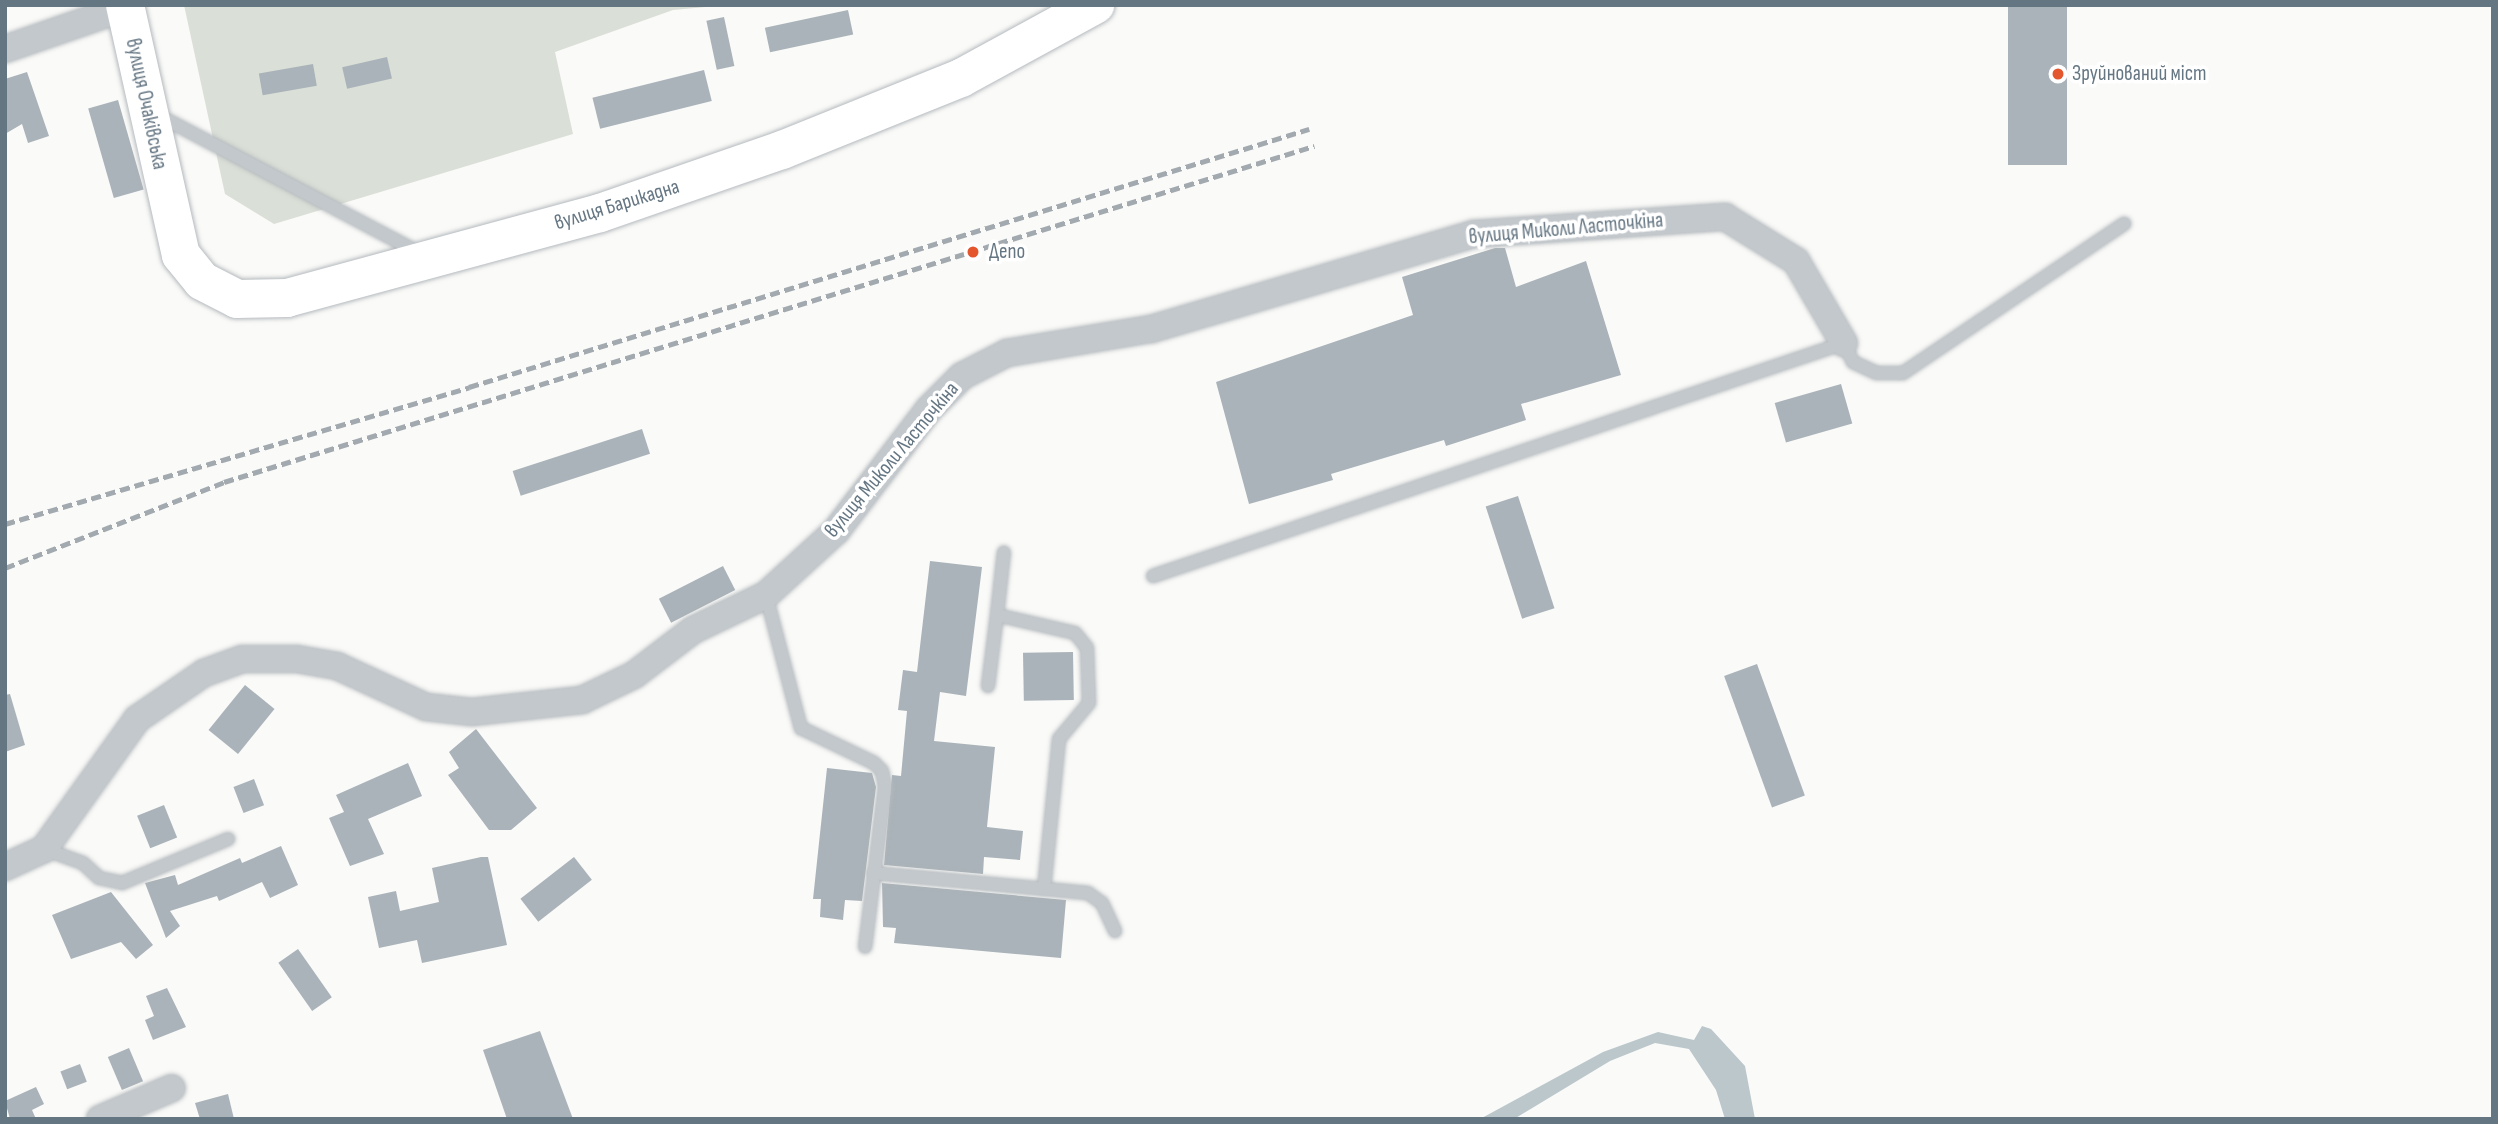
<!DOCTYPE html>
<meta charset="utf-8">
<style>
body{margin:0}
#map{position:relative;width:2498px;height:1124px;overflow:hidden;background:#fafaf8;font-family:"Sofia Sans Condensed",sans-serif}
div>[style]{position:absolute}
.green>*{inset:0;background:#dadfd7}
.water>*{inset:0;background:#bbc7cb}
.building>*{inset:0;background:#aab3b9;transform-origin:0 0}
.roads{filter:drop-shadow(0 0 2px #b5babe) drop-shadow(0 0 2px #b5babe)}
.lane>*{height:12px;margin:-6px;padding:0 6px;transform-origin:6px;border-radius:6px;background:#c3c8cc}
.street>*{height:26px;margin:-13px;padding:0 13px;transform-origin:13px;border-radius:13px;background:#c3c8cc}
.primary>*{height:38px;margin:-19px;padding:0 19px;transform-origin:19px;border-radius:19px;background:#fff}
.rail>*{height:5px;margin-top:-2.5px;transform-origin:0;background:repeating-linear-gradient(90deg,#a2aab0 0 10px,transparent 0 15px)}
.dots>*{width:19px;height:19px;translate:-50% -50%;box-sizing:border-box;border:4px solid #fff;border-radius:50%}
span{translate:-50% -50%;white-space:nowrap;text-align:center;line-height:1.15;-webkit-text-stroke:7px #fff;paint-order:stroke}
.poi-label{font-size:21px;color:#657683}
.left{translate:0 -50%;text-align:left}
.street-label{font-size:21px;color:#657683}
.frame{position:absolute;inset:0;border:7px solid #657683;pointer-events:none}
</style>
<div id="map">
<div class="green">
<i style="clip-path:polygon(184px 5px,727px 5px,673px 10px,555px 52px,573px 134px,274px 224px,225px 194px)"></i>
</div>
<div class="water">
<i style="clip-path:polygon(1702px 1026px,1711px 1029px,1745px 1066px,1755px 1119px,1725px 1119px,1716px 1090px,1689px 1049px,1655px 1043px,1610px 1061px,1514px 1119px,1480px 1119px,1603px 1052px,1658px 1032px,1694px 1040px)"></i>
</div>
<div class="building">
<i style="left:2008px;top:5px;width:59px;height:160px"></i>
<i style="left:848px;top:10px;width:25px;height:85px;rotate:78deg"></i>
<i style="left:724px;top:17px;width:50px;height:18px;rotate:78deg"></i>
<i style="left:387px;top:57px;width:22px;height:46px;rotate:77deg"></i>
<i style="left:313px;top:64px;width:22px;height:55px;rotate:80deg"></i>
<i style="left:704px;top:70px;width:32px;height:115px;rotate:76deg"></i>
<i style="clip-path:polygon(27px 72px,49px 136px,28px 143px,22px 124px,5px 134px,5px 79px)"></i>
<i style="left:118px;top:100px;width:93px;height:31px;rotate:74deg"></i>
<i style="clip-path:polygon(1495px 248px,1505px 248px,1516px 287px,1586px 261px,1621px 375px,1521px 404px,1526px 420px,1446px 446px,1444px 440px,1331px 474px,1333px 480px,1249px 504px,1216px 382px,1413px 315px,1402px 277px)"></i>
<i style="left:1841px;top:384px;width:41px;height:69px;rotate:74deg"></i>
<i style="left:642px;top:429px;width:26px;height:136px;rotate:72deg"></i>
<i style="left:1518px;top:496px;width:118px;height:34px;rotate:72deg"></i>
<i style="clip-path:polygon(930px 561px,982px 567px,966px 696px,940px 692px,934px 741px,995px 747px,987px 827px,1023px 831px,1020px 860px,984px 857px,983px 874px,884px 865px,892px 775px,901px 776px,907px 711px,898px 710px,903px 670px,917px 672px)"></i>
<i style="left:723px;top:566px;width:27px;height:72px;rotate:63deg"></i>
<i style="left:1073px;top:652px;width:48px;height:50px;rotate:89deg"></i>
<i style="left:1757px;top:664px;width:140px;height:35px;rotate:70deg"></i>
<i style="left:245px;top:685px;width:38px;height:58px;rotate:39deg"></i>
<i style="clip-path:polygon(10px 694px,25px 745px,5px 752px,5px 695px)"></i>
<i style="clip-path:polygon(476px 729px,537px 808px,511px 830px,489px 830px,448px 775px,459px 768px,449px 752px)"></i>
<i style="clip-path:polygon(408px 763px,422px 796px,368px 819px,384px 854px,350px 866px,329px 818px,344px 812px,336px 795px)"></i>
<i style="clip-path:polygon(827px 768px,872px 773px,876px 787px,862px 901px,845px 900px,843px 920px,820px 917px,821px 899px,813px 899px)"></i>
<i style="left:254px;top:779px;width:28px;height:22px;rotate:69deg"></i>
<i style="left:164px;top:805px;width:35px;height:29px;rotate:68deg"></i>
<i style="clip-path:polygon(281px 846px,298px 885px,270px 898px,262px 882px,219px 901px,217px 896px,170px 911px,180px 926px,166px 938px,145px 883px,175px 875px,178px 885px,240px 858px,242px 863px)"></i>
<i style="clip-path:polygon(481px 857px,488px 857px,507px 945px,422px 963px,417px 940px,379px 948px,368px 897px,396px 891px,400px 911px,439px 902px,432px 868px)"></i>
<i style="left:574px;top:857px;width:29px;height:68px;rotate:52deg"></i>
<i style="clip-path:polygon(882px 883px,1066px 900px,1061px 958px,894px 943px,896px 928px,883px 927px)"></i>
<i style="clip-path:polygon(111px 892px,153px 945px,136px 959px,121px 942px,71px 959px,52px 915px)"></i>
<i style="left:298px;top:949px;width:59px;height:24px;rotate:55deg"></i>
<i style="clip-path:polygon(167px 988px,186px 1027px,153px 1040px,145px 1020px,154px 1016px,146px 996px)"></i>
<i style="clip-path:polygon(540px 1031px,573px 1119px,507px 1119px,483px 1050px)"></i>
<i style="left:129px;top:1048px;width:36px;height:23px;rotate:67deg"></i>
<i style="left:80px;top:1064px;width:19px;height:21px;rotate:69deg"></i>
<i style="clip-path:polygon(36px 1087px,44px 1104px,32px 1110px,36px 1119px,10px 1119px,5px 1101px)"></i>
<i style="clip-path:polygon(228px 1094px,234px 1119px,200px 1119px,195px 1103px)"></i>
</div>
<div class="roads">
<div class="lane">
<i style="left:156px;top:114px;width:296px;rotate:27.8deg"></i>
<i style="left:1153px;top:576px;width:729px;rotate:-18.63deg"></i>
<i style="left:1844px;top:343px;width:21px;rotate:65deg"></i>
<i style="left:1853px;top:362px;width:26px;rotate:25deg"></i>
<i style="left:1877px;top:373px;width:26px"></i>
<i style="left:1903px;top:373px;width:267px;rotate:-34deg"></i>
<i style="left:766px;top:595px;width:138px;rotate:75.3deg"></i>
<i style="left:801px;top:728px;width:81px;rotate:25.6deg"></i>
<i style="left:874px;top:763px;width:11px;rotate:45deg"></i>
<i style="left:882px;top:771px;width:16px;rotate:79deg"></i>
<i style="left:885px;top:787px;width:161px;rotate:97.1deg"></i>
<i style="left:997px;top:615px;width:63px;rotate:-83.7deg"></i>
<i style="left:988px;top:686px;width:72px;rotate:-82.8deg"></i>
<i style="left:997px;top:615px;width:80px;rotate:13deg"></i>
<i style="left:1075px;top:633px;width:19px;rotate:51deg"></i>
<i style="left:1087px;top:648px;width:55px;rotate:87.9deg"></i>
<i style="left:1089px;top:703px;width:47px;rotate:129.8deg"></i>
<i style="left:1059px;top:739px;width:151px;rotate:95.7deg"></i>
<i style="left:44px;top:849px;width:41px;rotate:19.7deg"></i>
<i style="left:83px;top:863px;width:22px;rotate:43deg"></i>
<i style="left:99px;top:878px;width:24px;rotate:12deg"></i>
<i style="left:122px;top:883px;width:115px;rotate:-22.5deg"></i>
<i style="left:873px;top:873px;width:216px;rotate:5.3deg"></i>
<i style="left:1088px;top:893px;width:17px;rotate:36deg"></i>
<i style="left:1102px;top:903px;width:31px;rotate:65deg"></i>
</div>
<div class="street">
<i style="left:5px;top:49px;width:128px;rotate:-19.1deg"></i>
<i style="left:5px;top:867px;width:43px;rotate:-24.8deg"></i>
<i style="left:44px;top:849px;width:160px;rotate:-54.4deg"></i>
<i style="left:137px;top:719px;width:81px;rotate:-34.5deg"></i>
<i style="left:204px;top:673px;width:40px;rotate:-20.2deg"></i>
<i style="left:242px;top:659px;width:55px"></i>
<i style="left:297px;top:659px;width:41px;rotate:9.9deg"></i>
<i style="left:337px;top:666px;width:98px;rotate:24.7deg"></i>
<i style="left:426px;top:707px;width:46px;rotate:6.2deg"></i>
<i style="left:472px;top:712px;width:111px;rotate:-6.2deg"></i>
<i style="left:582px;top:700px;width:58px;rotate:-25.7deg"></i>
<i style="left:634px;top:675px;width:74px;rotate:-37.3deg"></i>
<i style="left:693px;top:630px;width:81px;rotate:-25.6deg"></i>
<i style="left:766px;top:595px;width:95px;rotate:-42.4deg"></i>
<i style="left:836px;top:531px;width:153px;rotate:-52.7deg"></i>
<i style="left:929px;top:409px;width:47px;rotate:-45deg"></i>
<i style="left:962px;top:376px;width:51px;rotate:-27.1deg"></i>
<i style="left:1007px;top:353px;width:146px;rotate:-9.5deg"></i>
<i style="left:1151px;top:329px;width:336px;rotate:-16.4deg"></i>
<i style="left:1473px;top:234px;width:253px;rotate:-3.9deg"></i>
<i style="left:1725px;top:217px;width:84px;rotate:31.8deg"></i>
<i style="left:1796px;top:261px;width:95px;rotate:59.7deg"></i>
<i style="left:100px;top:1119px;width:78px;rotate:-23.3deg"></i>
</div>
<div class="primary">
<i style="left:125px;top:5px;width:256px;rotate:77.4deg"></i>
<i style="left:181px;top:255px;width:33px;rotate:51deg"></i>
<i style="left:202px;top:281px;width:39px;rotate:27deg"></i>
<i style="left:237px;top:299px;width:50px;rotate:-1.1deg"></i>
<i style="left:287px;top:298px;width:324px;rotate:-15.2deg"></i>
<i style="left:600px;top:213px;width:193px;rotate:-19.1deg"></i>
<i style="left:782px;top:150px;width:193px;rotate:-21.9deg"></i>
<i style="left:961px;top:78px;width:153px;rotate:-28.6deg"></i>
</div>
</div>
<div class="rail">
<i style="left:5px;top:524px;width:484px;rotate:-16.4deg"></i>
<i style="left:469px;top:387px;width:879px;rotate:-17.07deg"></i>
<i style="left:5px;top:568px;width:235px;rotate:-21.4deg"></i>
<i style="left:224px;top:482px;width:1141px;rotate:-17.13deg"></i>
</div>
<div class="dots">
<i style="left:2058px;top:74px;background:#e4572e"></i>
<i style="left:973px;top:252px;background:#e4572e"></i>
</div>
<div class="poi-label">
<span class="left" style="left:2072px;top:74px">Зруйнований міст</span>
<span class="left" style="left:989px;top:252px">Депо</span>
</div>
<div class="street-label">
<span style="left:146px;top:104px;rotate:78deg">вулиця Очаківська</span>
<span style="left:617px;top:205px;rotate:-17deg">вулиця Барикадна</span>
<span style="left:1566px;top:229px;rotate:-5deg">вулиця Миколи Ласточкіна</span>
<span style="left:892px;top:460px;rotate:-50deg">вулиця Миколи Ласточкіна</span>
</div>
<div class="frame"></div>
</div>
